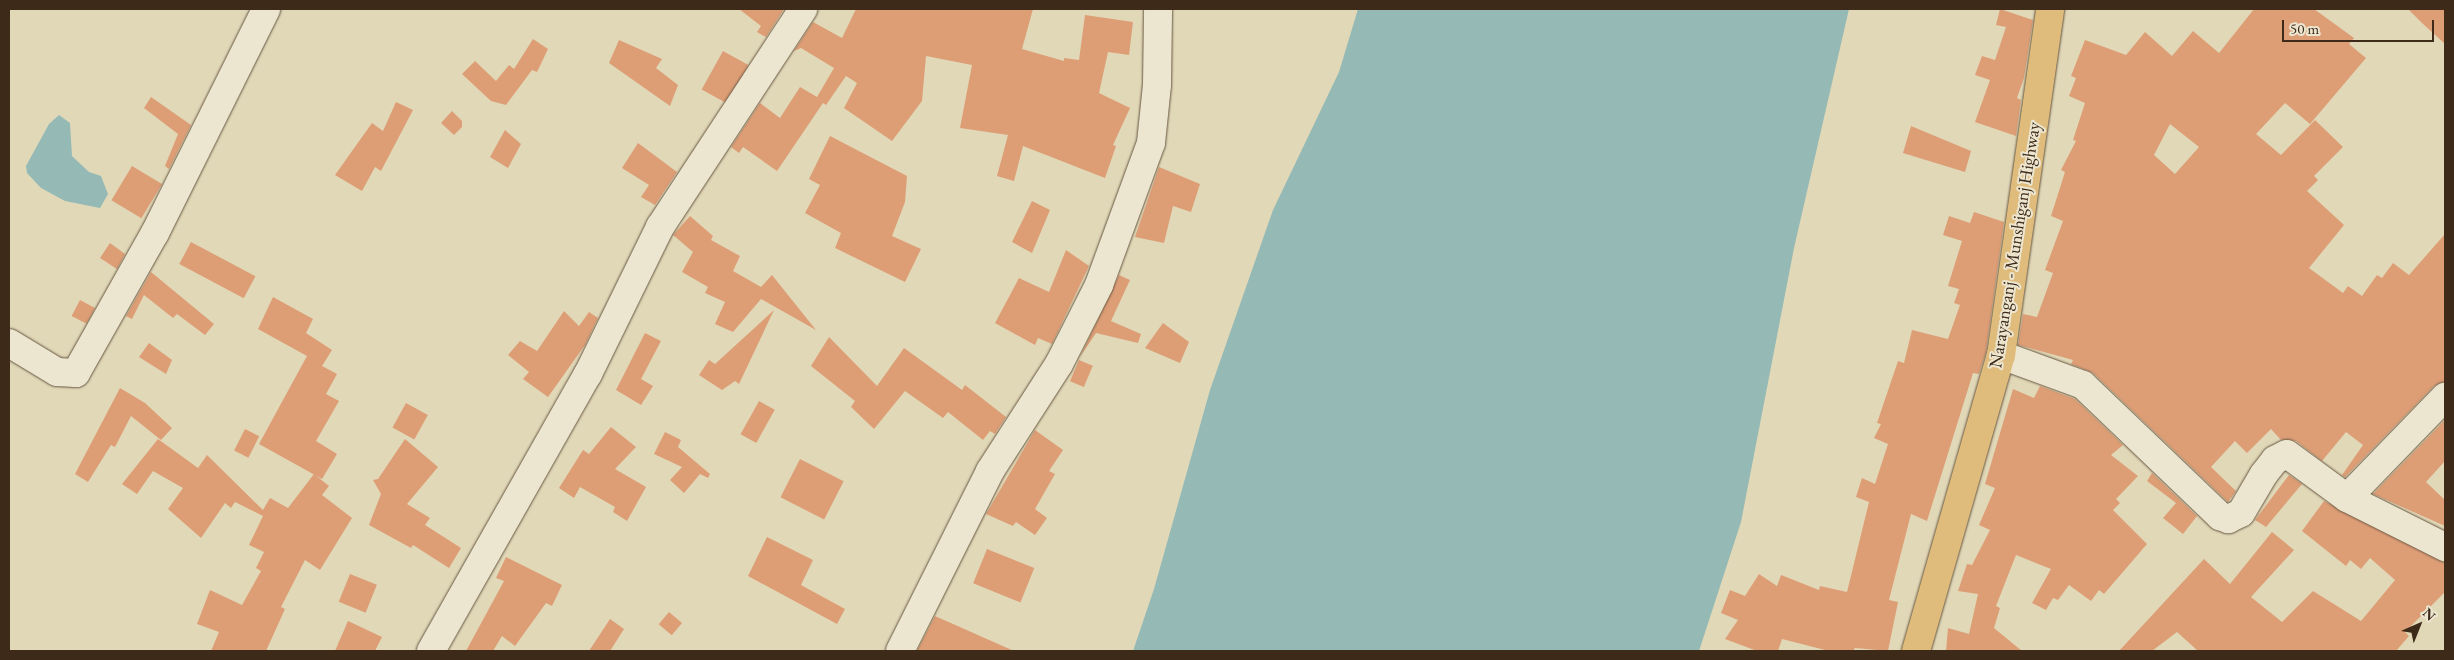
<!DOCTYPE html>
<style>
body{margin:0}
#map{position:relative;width:2454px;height:660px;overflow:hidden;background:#e1d8b8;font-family:"EB Garamond",serif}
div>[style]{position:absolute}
.water>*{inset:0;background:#95b9b5}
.building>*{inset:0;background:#dd9e76;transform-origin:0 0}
.roads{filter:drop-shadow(0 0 1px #675640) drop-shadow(0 0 1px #675640)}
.minor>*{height:28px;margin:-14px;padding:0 14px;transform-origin:14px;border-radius:14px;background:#ece6d1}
.major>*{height:28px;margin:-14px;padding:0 14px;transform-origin:14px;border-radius:14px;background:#e0bc7c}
span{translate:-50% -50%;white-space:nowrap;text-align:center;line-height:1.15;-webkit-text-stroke:4px #ece6d1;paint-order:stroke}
.street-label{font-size:18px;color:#3e2a18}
.frame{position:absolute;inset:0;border:10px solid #3e2a18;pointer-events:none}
.north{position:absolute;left:2394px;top:600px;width:50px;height:50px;-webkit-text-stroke:4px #ece6d1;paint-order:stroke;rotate:44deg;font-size:14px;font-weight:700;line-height:20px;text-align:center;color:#3e2a18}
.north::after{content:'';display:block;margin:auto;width:18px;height:22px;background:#3e2a18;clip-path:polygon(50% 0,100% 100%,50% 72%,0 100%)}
.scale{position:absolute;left:2282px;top:20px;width:152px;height:22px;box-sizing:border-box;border:2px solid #3e2a18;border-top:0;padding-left:6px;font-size:15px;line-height:18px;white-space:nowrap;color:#3e2a18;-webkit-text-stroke:4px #ece6d1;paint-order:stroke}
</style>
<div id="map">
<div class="water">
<i style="clip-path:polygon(1358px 9px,1849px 9px,1794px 248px,1741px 522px,1699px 651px,1133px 651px,1154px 589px,1210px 390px,1273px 210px,1339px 72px)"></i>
<i style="clip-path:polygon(59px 115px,70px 123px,72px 156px,89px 172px,101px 176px,108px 194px,100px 208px,65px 201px,41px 188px,27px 173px,26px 166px,49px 124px)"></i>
</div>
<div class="building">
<i style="clip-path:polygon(739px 9px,784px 9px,766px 37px,757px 32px,761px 26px)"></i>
<i style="clip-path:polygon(856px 9px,1033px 9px,1022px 49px,1064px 61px,1064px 58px,1079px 60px,1085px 15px,1133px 22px,1129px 55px,1108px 52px,1099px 93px,1130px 108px,1113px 145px,1116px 146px,1105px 178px,1023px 146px,1014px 181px,997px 176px,1008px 135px,960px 128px,972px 65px,926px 56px,922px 101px,892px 141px,844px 108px,857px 83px,846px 76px,826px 105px,823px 103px,777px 171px,743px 147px,739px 153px,731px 147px,760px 103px,780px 118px,800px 87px,817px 97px,834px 68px,801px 48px,794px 51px,813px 22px,842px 38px)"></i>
<i style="clip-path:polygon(2000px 9px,2033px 20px,2024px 78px,2017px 98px,2021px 100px,2016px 136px,1975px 122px,1990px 80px,1975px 75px,1982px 56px,1995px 60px,2006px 27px,1996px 25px)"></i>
<i style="clip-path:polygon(evenodd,2254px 9px,2314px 9px,2354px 38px,2349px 44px,2366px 58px,2310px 124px,2285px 103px,2256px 134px,2281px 155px,2315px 120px,2343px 147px,2314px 176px,2318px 180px,2307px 191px,2344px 225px,2309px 268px,2343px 293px,2348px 286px,2362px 296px,2377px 275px,2382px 278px,2393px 263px,2409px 275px,2445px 234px,2445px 382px,2434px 386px,2345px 477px,2342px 475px,2363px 445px,2346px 432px,2322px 461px,2296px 441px,2281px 440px,2271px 429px,2247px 453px,2235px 441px,2211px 467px,2236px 491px,2228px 502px,2093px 373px,2071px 364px,2073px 360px,2018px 345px,2023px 314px,2037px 317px,2053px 273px,2045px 270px,2063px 221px,2051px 216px,2065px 172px,2061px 170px,2076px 141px,2073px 140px,2085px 103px,2069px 96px,2076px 78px,2071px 76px,2085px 40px,2126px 55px,2145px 32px,2172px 56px,2193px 31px,2219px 53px,2254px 9px,2170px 124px,2199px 147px,2175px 174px,2154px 155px,2170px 124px)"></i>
<i style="clip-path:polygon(2408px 9px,2445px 9px,2445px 44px,2422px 23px)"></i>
<i style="clip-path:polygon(533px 39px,548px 49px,537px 72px,532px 70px,506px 105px,491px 101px,462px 74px,475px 61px,496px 81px,509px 65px,514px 69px)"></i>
<i style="clip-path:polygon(619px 40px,662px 59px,656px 68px,678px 85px,670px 106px,609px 63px)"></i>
<i style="left:723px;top:51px;width:29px;height:44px;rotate:29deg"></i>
<i style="clip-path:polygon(151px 97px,191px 125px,169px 169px,165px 166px,178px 134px,144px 108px)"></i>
<i style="clip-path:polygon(396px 102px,413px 110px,381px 171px,375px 167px,362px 191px,335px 175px,372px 123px,383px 131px)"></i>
<i style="clip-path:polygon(452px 111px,462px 121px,462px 127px,454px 135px,441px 123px)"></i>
<i style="clip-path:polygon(1911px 126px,1971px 151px,1965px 172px,1903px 153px)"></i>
<i style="clip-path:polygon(505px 130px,521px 144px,508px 168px,490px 157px)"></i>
<i style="clip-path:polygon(830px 136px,907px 176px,905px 202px,892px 236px,921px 249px,905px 282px,835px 248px,841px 233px,805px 213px,820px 185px,809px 179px)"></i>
<i style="clip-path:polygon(638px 143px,677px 172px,655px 205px,641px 197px,649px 185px,622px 168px)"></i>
<i style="left:132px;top:166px;width:35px;height:40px;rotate:31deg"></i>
<i style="clip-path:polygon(1159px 167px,1200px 184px,1191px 212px,1173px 206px,1164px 243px,1135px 237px)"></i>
<i style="clip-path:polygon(1032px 201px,1050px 210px,1032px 253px,1012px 242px)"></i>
<i style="clip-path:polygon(1974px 212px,2004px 222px,1986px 352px,1979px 374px,1973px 373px,1927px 521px,1911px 514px,1889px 600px,1898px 602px,1888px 651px,1855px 648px,1853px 651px,1829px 651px,1782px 639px,1778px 651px,1757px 651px,1725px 639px,1738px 620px,1721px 613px,1730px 590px,1745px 596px,1759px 574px,1777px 586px,1781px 575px,1819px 590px,1820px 586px,1847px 592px,1869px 502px,1856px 497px,1862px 478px,1875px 484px,1888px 444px,1874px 438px,1881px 424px,1877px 423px,1898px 361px,1904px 363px,1912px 330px,1948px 339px,1960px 305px,1954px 303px,1959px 289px,1948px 286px,1962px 241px,1943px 235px,1949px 216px,1970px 223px)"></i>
<i style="clip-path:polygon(690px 216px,713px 236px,711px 240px,740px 256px,733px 271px,761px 287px,772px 275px,816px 330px,761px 299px,733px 332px,715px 324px,725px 302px,705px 293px,708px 287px,682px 272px,693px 252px,673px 235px)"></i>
<i style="left:191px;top:242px;width:73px;height:25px;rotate:28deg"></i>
<i style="clip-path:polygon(110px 243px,125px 254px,117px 269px,100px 258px)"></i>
<i style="clip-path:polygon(1066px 250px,1089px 266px,1052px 344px,1038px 338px,1035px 345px,995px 323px,1019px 278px,1049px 292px)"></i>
<i style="clip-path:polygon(151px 272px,214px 324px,205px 335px,177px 314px,173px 318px,144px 295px,132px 319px,126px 316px)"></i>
<i style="clip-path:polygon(1119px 275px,1130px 280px,1111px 321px,1141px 334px,1138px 343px,1096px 333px,1080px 357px)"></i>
<i style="clip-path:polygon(273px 297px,313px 319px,306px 333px,332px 350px,322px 366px,337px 374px,326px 394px,339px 401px,316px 441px,337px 454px,322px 479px,259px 444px,307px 356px,258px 329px)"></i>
<i style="left:80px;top:300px;width:17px;height:18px;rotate:28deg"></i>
<i style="clip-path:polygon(774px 310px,739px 384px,735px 381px,722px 390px,699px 375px,709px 360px,715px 364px)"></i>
<i style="clip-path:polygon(564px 311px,579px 326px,589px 312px,598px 318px,585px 345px,548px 397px,523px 379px,529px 372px,508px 355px,520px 341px,537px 351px)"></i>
<i style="clip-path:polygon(1163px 323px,1189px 342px,1180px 363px,1145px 348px)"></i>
<i style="clip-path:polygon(645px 333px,661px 341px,641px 379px,653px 386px,641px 405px,616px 390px)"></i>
<i style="clip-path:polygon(829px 337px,877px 386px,904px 348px,962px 390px,965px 385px,1006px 417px,995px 434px,990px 431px,983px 440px,948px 412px,943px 418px,905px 391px,874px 429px,851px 407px,855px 401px,811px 366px)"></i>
<i style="clip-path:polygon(149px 343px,172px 360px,166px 374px,139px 357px)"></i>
<i style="left:1079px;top:360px;width:15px;height:23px;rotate:23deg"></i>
<i style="clip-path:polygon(2040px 386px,2075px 399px,2123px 445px,2111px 455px,2138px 476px,2116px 499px,2120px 503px,2113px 510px,2147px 544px,2104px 594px,2099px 590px,2091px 601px,2069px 585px,2058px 600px,2053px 598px,2046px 610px,2032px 603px,2051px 569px,2016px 555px,1996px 606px,2000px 608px,1994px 628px,2022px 651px,1946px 651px,1948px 628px,1969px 634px,1978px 594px,1958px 591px,1967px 564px,1972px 565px,1990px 530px,1979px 525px,1995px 488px,1985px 484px,2013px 389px,2034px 398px)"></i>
<i style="clip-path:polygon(120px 388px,145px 403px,172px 428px,161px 440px,131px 416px,115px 447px,111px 445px,88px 482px,75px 474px)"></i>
<i style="left:759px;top:401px;width:18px;height:38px;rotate:29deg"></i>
<i style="left:406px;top:403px;width:25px;height:28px;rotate:29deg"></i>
<i style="clip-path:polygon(2445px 420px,2445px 461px,2426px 482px,2445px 500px,2445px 526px,2373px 494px)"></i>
<i style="clip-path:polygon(611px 427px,636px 447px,615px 469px,646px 487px,627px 521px,613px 512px,615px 507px,580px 487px,574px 498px,559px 488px,583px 450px,589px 454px)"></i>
<i style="left:245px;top:429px;width:16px;height:24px;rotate:27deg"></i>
<i style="clip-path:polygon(1035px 430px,1063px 450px,1049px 471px,1055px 474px,1035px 509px,1047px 518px,1035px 535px,1016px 522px,1013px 526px,986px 514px)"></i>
<i style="clip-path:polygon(665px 432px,681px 440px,678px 447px,710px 474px,708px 478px,700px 474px,684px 493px,670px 480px,682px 467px,654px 454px)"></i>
<i style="clip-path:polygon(158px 439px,198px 468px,207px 455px,263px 510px,270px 498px,288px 508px,314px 474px,329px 486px,322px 495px,352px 518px,320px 570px,305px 560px,281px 607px,285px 609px,266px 651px,211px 651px,219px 632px,197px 624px,210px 590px,242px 605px,261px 571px,256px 568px,264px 552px,249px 545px,263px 516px,235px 502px,231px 508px,225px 503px,201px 538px,168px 509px,183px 488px,153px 471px,137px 494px,122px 484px)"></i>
<i style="clip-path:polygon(405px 439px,438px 467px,407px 504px,430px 518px,425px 525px,461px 548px,449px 568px,413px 545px,411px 548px,369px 525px,381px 494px,373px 480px,378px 479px)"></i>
<i style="left:800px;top:459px;width:49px;height:43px;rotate:27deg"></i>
<i style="clip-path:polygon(2152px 473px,2197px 516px,2183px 534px,2163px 518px,2176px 503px,2147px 481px)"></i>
<i style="clip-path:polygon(2289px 475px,2302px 484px,2266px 527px,2255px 520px)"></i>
<i style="clip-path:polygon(2324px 501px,2445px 563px,2445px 592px,2405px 632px,2409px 636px,2396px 651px,2198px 651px,2177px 632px,2152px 651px,2119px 651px,2204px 559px,2230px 584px,2272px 532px,2294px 550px,2251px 597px,2282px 622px,2313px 591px,2361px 621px,2395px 580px,2370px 558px,2361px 569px,2350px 560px,2346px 566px,2302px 531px)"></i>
<i style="clip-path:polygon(767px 537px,813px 560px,801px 585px,845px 609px,837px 624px,748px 576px)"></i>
<i style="left:987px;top:549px;width:51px;height:37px;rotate:22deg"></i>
<i style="clip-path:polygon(506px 557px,562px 585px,552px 606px,546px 603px,515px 646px,502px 636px,493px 651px,466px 651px,504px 581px,496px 578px)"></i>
<i style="left:350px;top:574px;width:29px;height:30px;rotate:22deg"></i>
<i style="left:669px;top:612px;width:17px;height:16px;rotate:40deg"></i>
<i style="clip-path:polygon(935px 616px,1014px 651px,917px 651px)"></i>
<i style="clip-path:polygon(610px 619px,624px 629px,610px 651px,589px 651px)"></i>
<i style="clip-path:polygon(348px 621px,382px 637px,375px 651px,335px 651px)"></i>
</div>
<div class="roads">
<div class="minor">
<i style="left:9px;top:343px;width:56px;rotate:31.1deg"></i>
<i style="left:57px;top:372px;width:19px;rotate:3deg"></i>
<i style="left:76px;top:373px;width:161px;rotate:-60.6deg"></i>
<i style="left:155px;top:233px;width:250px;rotate:-63.6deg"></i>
<i style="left:2001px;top:355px;width:87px;rotate:20.1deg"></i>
<i style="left:2083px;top:385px;width:190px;rotate:43.7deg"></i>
<i style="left:2220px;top:516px;width:9px;rotate:21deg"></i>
<i style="left:2228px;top:519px;width:14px;rotate:-25deg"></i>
<i style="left:2241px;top:513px;width:45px;rotate:-59.5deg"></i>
<i style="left:2264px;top:474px;width:18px;rotate:-52deg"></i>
<i style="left:2275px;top:460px;width:13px;rotate:-27deg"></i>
<i style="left:2287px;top:454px;width:74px;rotate:36.3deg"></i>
<i style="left:2347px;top:498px;width:110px;rotate:26.6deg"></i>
<i style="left:2347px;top:498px;width:141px;rotate:-45.9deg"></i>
<i style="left:431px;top:651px;width:318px;rotate:-60.5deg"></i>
<i style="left:588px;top:374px;width:164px;rotate:-63.9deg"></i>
<i style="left:660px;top:227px;width:261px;rotate:-56.7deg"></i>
<i style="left:900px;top:651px;width:201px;rotate:-63.4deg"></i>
<i style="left:990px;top:471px;width:127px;rotate:-57.2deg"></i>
<i style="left:1059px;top:364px;width:89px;rotate:-63.1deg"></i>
<i style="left:1099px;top:285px;width:151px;rotate:-69.9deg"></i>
<i style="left:1151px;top:143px;width:58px;rotate:-84.1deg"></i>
<i style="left:1157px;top:85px;width:76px;rotate:-89.2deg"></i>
</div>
<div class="major">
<i style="left:1916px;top:651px;width:308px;rotate:-74deg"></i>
<i style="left:2001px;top:355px;width:349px;rotate:-81.9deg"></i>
</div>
</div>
<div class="street-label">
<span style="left:2015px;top:245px;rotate:-81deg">Narayanganj - Munshiganj Highway</span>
</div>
<div class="frame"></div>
<div class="north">N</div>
<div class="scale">50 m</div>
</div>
